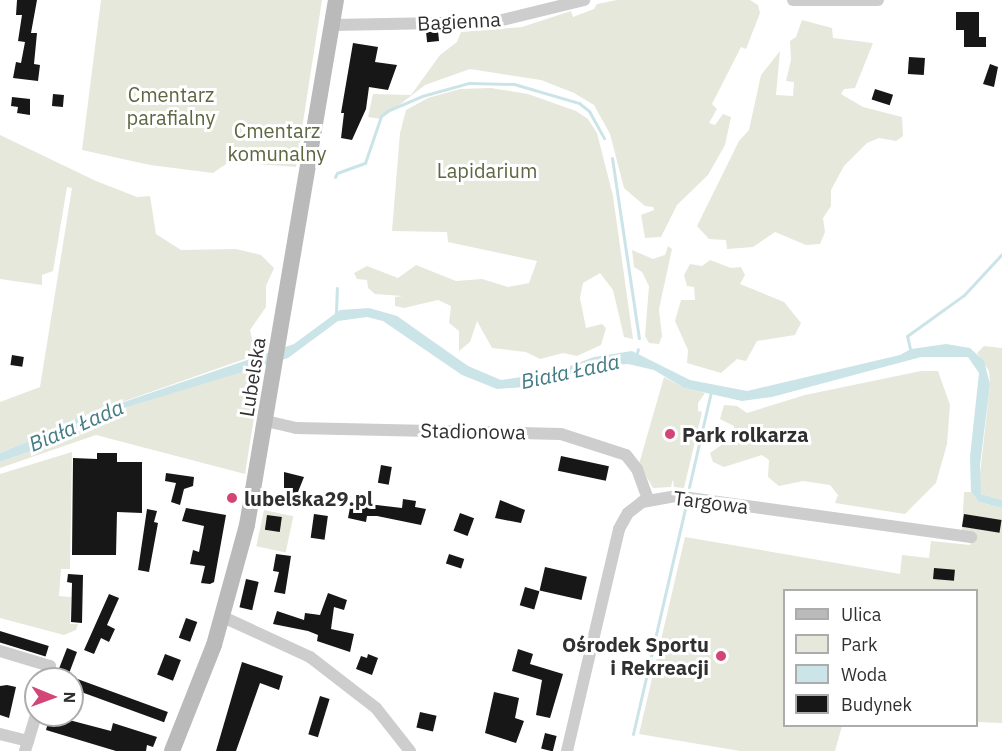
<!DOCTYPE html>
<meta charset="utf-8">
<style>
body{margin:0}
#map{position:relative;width:1002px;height:751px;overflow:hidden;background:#fff;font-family:"IBM Plex Sans",sans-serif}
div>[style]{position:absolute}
.green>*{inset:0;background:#e6e8dc;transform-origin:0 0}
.water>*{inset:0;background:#cbe4e7}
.stream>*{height:3px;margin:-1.5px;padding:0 1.5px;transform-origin:1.5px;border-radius:1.5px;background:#cbe4e7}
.building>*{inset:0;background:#171717;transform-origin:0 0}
.street>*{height:12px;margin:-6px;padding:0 6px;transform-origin:6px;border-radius:6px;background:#cdcdcd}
.secondary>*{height:16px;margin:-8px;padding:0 8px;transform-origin:8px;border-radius:8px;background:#bababa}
.dots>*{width:16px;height:16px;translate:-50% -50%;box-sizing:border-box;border:3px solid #fff;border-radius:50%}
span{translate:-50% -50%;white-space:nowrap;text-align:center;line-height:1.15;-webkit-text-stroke:6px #fff;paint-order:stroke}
.street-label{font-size:20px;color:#303030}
.park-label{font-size:20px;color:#5d6741}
.poi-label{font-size:20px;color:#303030;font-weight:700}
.left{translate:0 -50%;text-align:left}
.right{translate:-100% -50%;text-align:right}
.water-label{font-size:21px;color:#437c84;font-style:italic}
.legend{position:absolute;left:783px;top:589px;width:195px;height:138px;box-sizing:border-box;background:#fff;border:2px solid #acacac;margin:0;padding:8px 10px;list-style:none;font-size:18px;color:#303030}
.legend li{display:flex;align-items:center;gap:12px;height:30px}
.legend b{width:30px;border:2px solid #acacac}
.north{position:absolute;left:24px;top:667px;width:60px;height:60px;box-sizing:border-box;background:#fff;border:2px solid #acacac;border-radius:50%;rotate:91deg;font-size:16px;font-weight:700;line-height:24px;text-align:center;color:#303030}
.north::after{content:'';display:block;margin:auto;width:21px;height:27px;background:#d34576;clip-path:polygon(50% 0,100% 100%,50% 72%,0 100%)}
</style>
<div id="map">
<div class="green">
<i style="clip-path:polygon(101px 0,322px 0,296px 167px,229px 162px,213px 173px,150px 165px,82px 150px)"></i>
<i style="clip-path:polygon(617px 0,750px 0,758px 5px,760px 13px,746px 49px,741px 47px,712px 104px,717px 109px,709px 123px,715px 125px,723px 114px,731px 117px,725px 145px,708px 175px,677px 205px,661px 237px,645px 238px,641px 215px,654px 210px,653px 207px,645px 206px,624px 188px,610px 134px,594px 105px,574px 93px,541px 80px,470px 69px,425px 85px,381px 119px,368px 117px,373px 94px,411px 95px,440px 55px,457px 42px,461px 32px,522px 27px,571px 11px,573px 17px,594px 9px,597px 4px)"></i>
<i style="clip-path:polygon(802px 20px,832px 28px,833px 38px,873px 43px,855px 88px,844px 89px,841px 94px,863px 107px,902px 117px,903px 136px,896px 141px,879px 138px,867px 143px,844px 166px,831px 190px,831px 206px,823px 218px,825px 232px,820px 244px,806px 245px,775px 232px,753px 247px,727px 249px,726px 240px,709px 239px,697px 226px,739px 141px,749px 130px,761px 75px,780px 51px,776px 95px,793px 96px,794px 82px,786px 81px,791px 60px,790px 41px,796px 37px)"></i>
<i style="clip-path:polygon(491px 88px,528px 94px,576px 111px,588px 119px,597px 133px,613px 196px,633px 339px,624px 337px,613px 290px,600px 273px,583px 283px,580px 298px,586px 328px,602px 324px,606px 328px,601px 345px,577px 356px,563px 353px,540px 359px,526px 352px,492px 348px,477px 321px,470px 342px,459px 351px,459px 331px,449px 323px,451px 306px,438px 300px,404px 308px,395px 306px,395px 297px,403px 296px,375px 294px,368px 288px,367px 280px,357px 279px,354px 273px,367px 266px,398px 278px,416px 265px,456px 281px,482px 279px,508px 287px,529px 283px,537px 261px,448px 242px,447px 232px,392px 231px,400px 133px,406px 110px,428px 98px,460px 89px)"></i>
<i style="clip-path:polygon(0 135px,96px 181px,137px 197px,150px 196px,156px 234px,181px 250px,236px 249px,261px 255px,274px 268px,266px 286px,266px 307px,250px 330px,256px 355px,65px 422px,58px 429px,0 453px,0 402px,40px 387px,72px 188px,67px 187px,53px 271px,42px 275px,42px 285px,0 279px)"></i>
<i style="clip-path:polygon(668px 246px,672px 249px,659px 309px,662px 336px,659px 344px,649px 343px,645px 336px,649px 286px,642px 272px,634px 267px,632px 250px,653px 259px,665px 255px)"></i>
<i style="clip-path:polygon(710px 260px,731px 268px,741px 267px,745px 275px,740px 284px,784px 302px,801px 323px,795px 335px,757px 341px,746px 361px,737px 359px,721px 373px,687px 363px,688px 350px,675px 321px,681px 300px,695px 300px,694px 287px,687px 286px,684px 275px,690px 264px,702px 266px)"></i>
<i style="clip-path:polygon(984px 346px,1002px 348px,1002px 500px,981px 494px,979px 483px,990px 384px,989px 371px,977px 353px)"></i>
<i style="clip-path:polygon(251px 367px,250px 397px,257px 399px,245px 474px,96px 435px,0 468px,0 462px,45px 446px,124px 408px)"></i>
<i style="clip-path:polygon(921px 371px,938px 371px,950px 405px,947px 444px,936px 483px,905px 514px,835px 503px,838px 495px,830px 485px,803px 481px,779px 486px,768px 477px,769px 460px,762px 455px,724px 467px,713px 462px,710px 453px,734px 436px,734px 426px,720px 419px,724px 405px,737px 406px,747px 413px,805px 395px)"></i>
<i style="clip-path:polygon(664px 377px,684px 388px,705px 393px,698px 403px,698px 411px,702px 412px,684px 488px,674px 487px,673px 479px,671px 487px,653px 488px,639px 464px)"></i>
<i style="clip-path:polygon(72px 452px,70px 569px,61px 569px,59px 596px,71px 597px,70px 624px,78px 624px,76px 630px,64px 635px,0 618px,0 474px)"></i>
<i style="clip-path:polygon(964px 492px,971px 492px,979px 502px,1002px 508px,1002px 723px,977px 722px,976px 590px,784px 590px,784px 726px,842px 726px,835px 751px,740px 751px,639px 734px,685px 537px,900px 574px,902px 555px,929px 558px,931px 541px,970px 545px,972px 533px,962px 531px)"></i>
<i style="left:264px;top:510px;width:30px;height:37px;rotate:12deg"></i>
</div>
<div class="water">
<i style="clip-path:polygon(369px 308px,397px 316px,468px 366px,501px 380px,554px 372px,594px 357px,632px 351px,690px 380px,747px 391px,900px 355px,911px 349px,946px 344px,970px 348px,984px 361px,990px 384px,980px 465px,981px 494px,1002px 500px,1002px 508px,979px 502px,971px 492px,970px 457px,979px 373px,968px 357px,921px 357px,772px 397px,742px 401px,684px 388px,654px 370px,628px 364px,595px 367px,526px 387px,497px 389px,462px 375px,383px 321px,367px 317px,338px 321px,288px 358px,124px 408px,45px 446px,0 462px,0 453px,58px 429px,65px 422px,294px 344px,340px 310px)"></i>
</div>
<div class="stream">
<i style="left:612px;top:158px;width:182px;rotate:81.5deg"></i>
<i style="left:335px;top:177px;width:4px;rotate:-63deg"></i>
<i style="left:337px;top:173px;width:30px;rotate:-20deg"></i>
<i style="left:365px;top:163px;width:50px;rotate:-71.2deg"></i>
<i style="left:381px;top:116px;width:8px;rotate:-40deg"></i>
<i style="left:387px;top:111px;width:38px;rotate:-23deg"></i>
<i style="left:422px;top:96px;width:49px;rotate:-15.5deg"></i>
<i style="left:469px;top:83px;width:45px;rotate:1.3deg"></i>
<i style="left:514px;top:84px;width:68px;rotate:16.3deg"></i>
<i style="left:579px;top:103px;width:13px;rotate:39deg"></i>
<i style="left:589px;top:111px;width:31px;rotate:61deg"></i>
<i style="left:336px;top:313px;width:25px;rotate:-88deg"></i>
<i style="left:911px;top:353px;width:17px;rotate:-103deg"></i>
<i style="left:907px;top:336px;width:70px;rotate:-35.7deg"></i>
<i style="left:964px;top:295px;width:56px;rotate:-47.2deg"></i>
<i style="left:636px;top:357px;width:8px;rotate:-76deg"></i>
<i style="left:253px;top:363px;width:22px;rotate:87deg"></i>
<i style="left:689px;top:487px;width:98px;rotate:-77deg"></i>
<i style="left:633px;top:734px;width:231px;rotate:-77deg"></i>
</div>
<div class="building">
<i style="clip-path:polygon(17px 0,37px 0,31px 33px,37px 33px,34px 64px,40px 65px,38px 81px,13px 78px,16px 62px,21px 63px,25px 42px,18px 41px,22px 15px,16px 15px)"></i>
<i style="clip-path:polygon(956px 12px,979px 12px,979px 37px,986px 37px,986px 47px,964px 47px,964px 30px,956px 30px)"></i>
<i style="left:438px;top:31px;width:10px;height:12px;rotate:84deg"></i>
<i style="clip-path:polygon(353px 43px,378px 47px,375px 62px,397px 65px,388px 90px,369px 87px,366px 109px,352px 140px,341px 138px,344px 113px,341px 113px)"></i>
<i style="left:909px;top:57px;width:16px;height:17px;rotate:4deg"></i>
<i style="clip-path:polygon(990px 64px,998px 67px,994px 87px,983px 84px)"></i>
<i style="left:875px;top:89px;width:19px;height:11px;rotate:18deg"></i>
<i style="left:53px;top:94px;width:11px;height:12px;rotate:5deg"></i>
<i style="clip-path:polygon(12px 97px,30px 99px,30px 115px,17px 113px,18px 107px,11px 106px)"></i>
<i style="left:12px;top:355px;width:12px;height:10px;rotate:9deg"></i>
<i style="clip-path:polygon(97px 453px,117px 453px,117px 462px,142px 462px,142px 513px,117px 512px,116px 555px,72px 555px,73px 458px,97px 459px)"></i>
<i style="left:561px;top:456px;width:49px;height:15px;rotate:12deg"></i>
<i style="left:381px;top:465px;width:11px;height:18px;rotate:10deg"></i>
<i style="clip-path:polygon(284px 472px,304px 477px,296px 497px,284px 495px)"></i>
<i style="clip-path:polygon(166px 473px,194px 477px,193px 486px,184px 489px,180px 505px,171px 502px,176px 483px,165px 481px)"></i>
<i style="clip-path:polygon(403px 499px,416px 501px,415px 507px,426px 509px,421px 525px,377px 516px,367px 516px,366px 522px,348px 518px,351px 502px,402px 508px)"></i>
<i style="clip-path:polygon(500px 500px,525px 510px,521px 523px,495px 518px)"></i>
<i style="clip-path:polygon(186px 508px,226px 515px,214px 582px,210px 584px,201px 583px,205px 566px,190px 564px,193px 550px,199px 552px,204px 526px,182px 521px)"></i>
<i style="clip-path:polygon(147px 509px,157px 511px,154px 522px,158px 523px,149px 572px,138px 570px)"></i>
<i style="left:460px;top:513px;width:15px;height:19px;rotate:20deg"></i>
<i style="left:314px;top:514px;width:14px;height:24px;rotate:8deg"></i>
<i style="left:964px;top:514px;width:38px;height:13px;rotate:9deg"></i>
<i style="left:267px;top:515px;width:15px;height:15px;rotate:8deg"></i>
<i style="clip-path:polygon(276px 554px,291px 556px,285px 594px,274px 592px,279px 572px,273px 571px)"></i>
<i style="left:449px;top:554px;width:16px;height:10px;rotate:18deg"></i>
<i style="left:545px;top:567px;width:43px;height:24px;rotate:13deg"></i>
<i style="left:934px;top:568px;width:21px;height:11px;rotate:5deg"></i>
<i style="clip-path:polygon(68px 574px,83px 575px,82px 623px,71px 622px,72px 583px,67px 582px)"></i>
<i style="left:246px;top:579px;width:13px;height:29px;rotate:13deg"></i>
<i style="left:525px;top:587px;width:15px;height:19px;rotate:16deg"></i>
<i style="clip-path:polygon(328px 593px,347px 600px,344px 610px,334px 607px,331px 629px,354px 634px,350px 652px,317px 641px,318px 635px,308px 631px,273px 624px,277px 611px,304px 620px,305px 613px,320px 615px)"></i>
<i style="clip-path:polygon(109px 594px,119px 598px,107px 625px,115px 629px,109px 642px,101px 638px,94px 654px,84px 650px)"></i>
<i style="left:186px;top:618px;width:12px;height:21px;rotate:20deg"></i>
<i style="left:0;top:631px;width:51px;height:11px;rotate:17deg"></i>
<i style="clip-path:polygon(67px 648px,77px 652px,67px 679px,55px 679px)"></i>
<i style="clip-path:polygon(518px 649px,533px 654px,530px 664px,563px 674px,550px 718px,536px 715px,542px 680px,512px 671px)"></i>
<i style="left:165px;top:654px;width:17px;height:22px;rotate:21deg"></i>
<i style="clip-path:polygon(368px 654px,378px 658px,372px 675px,356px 669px,361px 656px,367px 658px)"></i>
<i style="clip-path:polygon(242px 662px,283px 676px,279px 690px,260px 683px,236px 751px,216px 751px)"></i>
<i style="left:72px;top:677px;width:102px;height:11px;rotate:20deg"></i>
<i style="clip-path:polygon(7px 685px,16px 687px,9px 718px,0 715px,0 686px)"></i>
<i style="clip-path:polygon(494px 692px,519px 698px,515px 718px,524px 721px,516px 743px,485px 733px)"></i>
<i style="left:320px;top:696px;width:10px;height:40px;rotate:17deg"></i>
<i style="left:420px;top:712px;width:17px;height:16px;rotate:13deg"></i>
<i style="clip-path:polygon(50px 715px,111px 731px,113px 723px,157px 737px,153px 747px,147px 745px,146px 751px,116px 751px,46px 730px)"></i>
<i style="left:545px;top:733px;width:12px;height:16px;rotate:14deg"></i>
</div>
<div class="street">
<i style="left:793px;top:0;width:85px"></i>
<i style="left:332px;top:25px;width:162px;rotate:-1.1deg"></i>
<i style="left:494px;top:22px;width:93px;rotate:-13.7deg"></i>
<i style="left:266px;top:421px;width:31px;rotate:13deg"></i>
<i style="left:296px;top:428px;width:265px;rotate:1.3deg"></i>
<i style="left:561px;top:434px;width:68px;rotate:17.9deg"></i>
<i style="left:626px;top:455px;width:18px;rotate:52deg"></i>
<i style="left:637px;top:469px;width:32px;rotate:70deg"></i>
<i style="left:223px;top:617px;width:96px;rotate:24.7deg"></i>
<i style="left:310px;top:657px;width:83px;rotate:37.7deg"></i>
<i style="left:376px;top:708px;width:55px;rotate:51.7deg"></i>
<i style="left:0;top:651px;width:52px;rotate:16.7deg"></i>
<i style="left:50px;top:666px;width:13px;rotate:103deg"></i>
<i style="left:0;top:734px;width:29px;rotate:14deg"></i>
<i style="left:25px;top:751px;width:38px;rotate:-73deg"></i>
<i style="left:567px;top:751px;width:228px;rotate:-76.8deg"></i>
<i style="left:619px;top:529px;width:18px;rotate:-61deg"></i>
<i style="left:628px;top:513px;width:18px;rotate:-38deg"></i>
<i style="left:642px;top:502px;width:34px;rotate:-10deg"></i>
<i style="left:675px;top:496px;width:299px;rotate:7.9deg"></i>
</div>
<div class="secondary">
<i style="left:172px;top:751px;width:114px;rotate:-68.4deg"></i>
<i style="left:214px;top:645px;width:124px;rotate:-74.6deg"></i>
<i style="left:247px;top:525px;width:532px;rotate:-80.38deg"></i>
</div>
<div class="dots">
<i style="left:670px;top:434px;background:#d34576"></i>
<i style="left:232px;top:498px;background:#d34576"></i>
<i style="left:721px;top:656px;background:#d34576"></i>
</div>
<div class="street-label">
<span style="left:459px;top:21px;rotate:-3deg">Bagienna</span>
<span style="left:252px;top:377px;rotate:-81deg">Lubelska</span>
<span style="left:473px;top:431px;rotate:1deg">Stadionowa</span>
<span style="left:711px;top:502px;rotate:7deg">Targowa</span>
</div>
<div class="park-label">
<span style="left:171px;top:106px">Cmentarz<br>parafialny</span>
<span style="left:277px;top:142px">Cmentarz<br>komunalny</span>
<span style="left:487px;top:170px">Lapidarium</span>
</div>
<div class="poi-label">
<span class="left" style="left:682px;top:434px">Park rolkarza</span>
<span class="left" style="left:244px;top:498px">lubelska29.pl</span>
<span class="right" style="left:709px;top:656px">Ośrodek Sportu<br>i Rekreacji</span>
</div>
<div class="water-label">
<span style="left:570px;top:371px;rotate:-12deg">Biała Łada</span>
<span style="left:76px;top:425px;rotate:-23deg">Biała Łada</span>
</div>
<ul class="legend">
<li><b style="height:8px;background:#bababa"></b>Ulica</li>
<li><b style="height:16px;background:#e6e8dc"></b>Park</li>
<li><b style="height:16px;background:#cbe4e7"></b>Woda</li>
<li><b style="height:16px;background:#171717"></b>Budynek</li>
</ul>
<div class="north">N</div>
</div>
